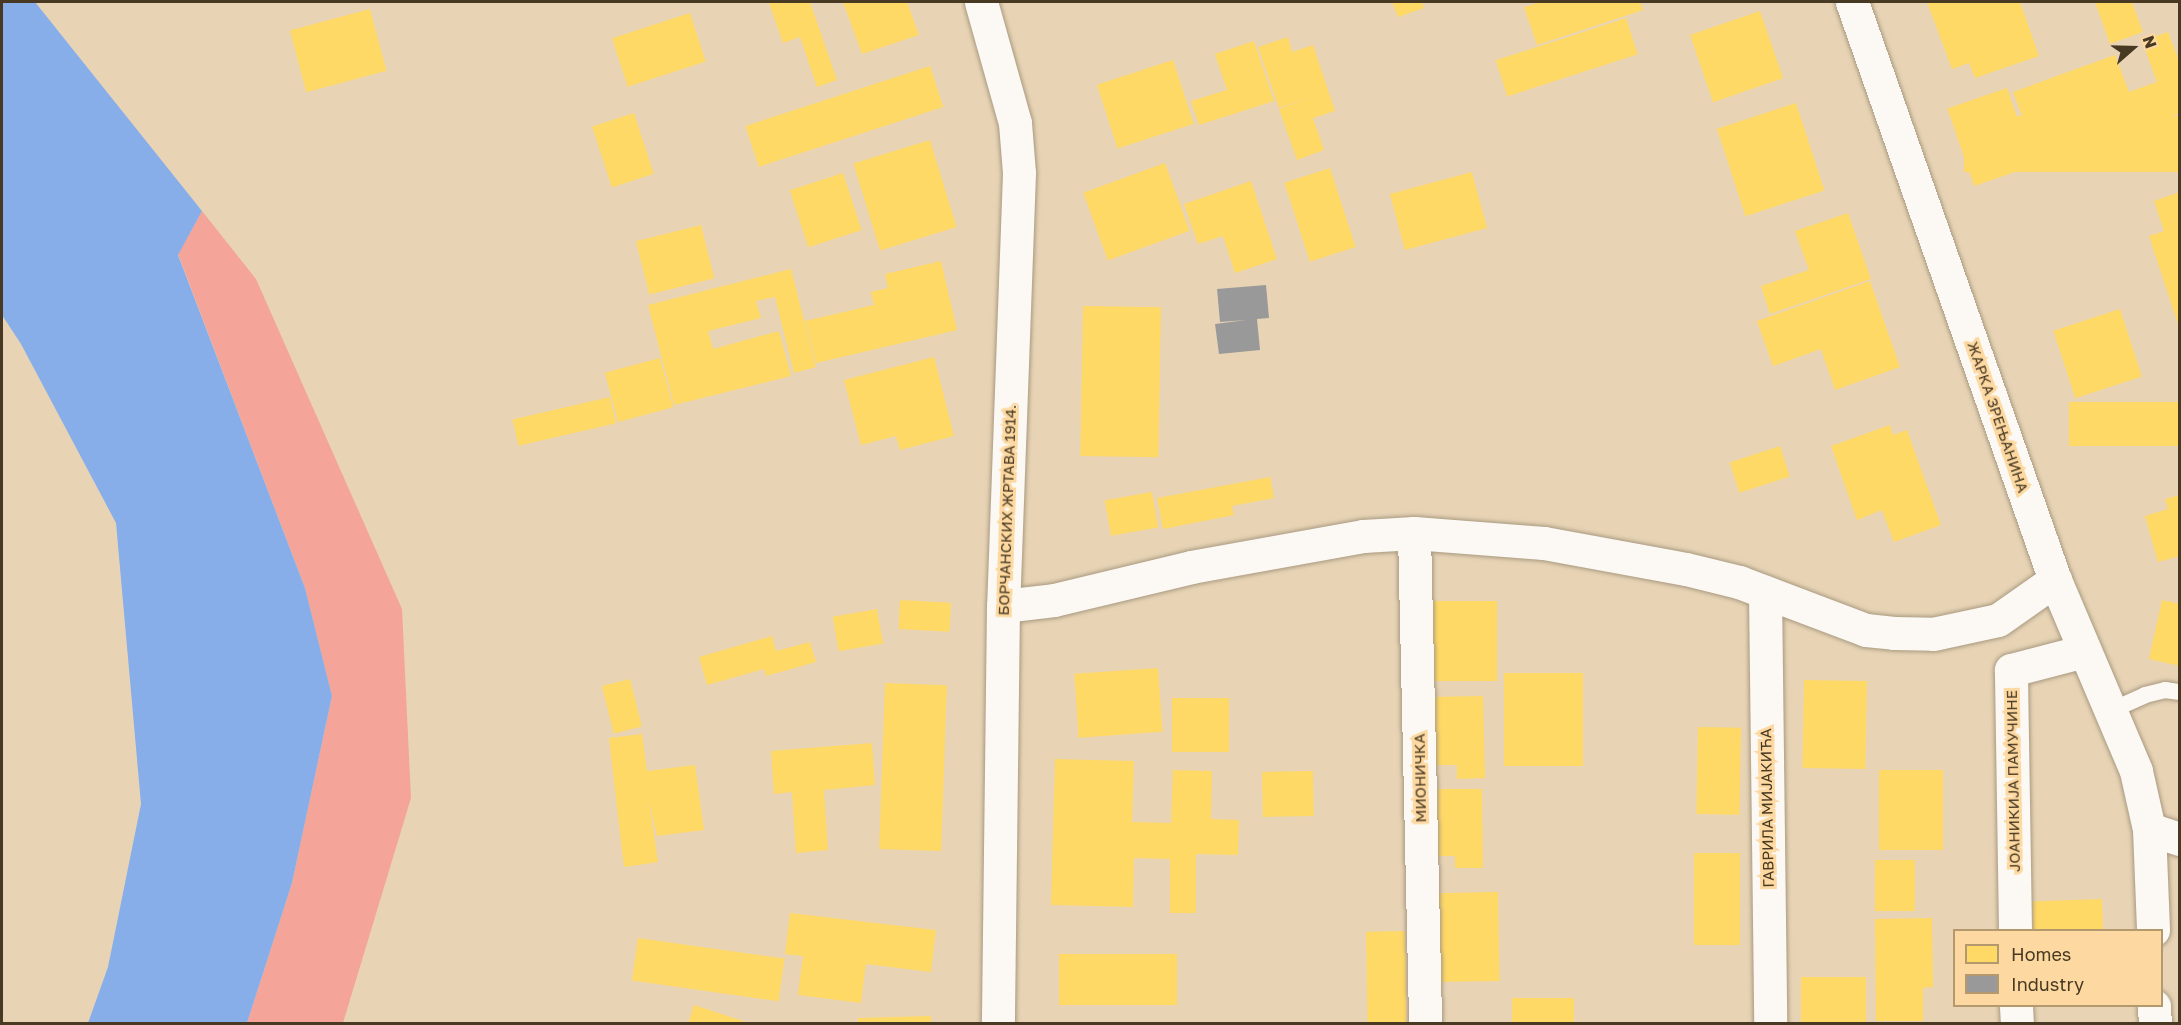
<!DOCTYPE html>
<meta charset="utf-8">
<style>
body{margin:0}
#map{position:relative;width:2181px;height:1025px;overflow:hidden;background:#e8d4b5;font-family:"Golos Text",sans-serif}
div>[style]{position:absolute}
.forest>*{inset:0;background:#f5a49a}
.water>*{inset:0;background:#87aee9}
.homes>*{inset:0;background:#ffd966;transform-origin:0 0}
.industry>*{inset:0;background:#999}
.roads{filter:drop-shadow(0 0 2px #a99a81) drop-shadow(0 0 2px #a99a81)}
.lane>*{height:16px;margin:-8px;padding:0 8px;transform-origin:8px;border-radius:8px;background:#fcf9f4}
.street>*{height:33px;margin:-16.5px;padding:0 16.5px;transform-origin:16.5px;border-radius:16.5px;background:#fcf9f4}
span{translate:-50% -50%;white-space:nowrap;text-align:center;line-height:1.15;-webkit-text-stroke:6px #fdd8a0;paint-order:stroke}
.street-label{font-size:15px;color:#473922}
.frame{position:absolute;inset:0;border:3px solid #473922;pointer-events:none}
.legend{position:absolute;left:1953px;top:929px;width:210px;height:78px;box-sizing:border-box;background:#fdd8a0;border:2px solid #b4986e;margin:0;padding:8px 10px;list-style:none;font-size:18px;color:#473922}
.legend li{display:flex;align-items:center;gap:12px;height:30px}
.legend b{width:30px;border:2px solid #b4986e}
.north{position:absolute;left:2103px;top:18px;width:60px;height:60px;-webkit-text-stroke:4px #fdd8a0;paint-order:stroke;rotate:70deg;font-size:16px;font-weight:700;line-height:24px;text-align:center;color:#473922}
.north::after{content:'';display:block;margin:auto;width:21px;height:27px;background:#473922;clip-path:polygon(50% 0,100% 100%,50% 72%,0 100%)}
</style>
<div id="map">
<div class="forest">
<i style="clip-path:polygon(202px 211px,256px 279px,402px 609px,411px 798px,343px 1023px,247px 1023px,292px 883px,332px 696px,305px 588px,178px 254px)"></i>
</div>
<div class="water">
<i style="clip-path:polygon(2px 2px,35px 2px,202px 211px,178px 255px,305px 588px,332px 696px,292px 883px,247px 1023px,88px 1023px,108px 967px,141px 804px,116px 523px,21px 344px,2px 315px)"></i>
</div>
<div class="homes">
<i style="clip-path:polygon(810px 2px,837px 80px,817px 87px,800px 37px,783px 43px,769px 3px)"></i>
<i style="clip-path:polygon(843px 2px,907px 2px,919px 35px,862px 54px)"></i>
<i style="clip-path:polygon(1392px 2px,1422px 2px,1424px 8px,1398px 17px)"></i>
<i style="clip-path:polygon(1541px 2px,1640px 2px,1643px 10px,1537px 45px,1524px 7px)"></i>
<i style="clip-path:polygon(1927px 2px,2020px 2px,2039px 56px,1975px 78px,1969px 63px,1952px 69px)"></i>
<i style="clip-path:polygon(2095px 2px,2132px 2px,2143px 32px,2110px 44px)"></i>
<i style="left:370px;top:9px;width:64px;height:83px;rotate:75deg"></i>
<i style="left:1760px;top:11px;width:71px;height:74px;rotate:71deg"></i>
<i style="left:690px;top:13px;width:51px;height:82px;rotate:72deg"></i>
<i style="left:1626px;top:18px;width:38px;height:137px;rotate:72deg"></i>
<i style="clip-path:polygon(2168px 32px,2180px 64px,2180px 113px,2054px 159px,2041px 124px,2027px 129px,2013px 92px,2115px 55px,2129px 92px,2157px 82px,2142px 41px)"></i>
<i style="clip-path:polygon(1288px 37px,1292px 52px,1313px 45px,1335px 111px,1313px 118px,1324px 150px,1297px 160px,1279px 109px,1308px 98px,1279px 108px,1258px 47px)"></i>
<i style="clip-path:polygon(1254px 41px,1274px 101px,1199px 125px,1191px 101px,1227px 90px,1215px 54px)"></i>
<i style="left:1173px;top:60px;width:67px;height:80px;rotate:72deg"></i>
<i style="left:930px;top:66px;width:43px;height:194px;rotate:72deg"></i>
<i style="left:2007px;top:88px;width:82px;height:63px;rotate:71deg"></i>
<i style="left:1796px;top:103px;width:92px;height:83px;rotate:72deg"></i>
<i style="left:634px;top:113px;width:64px;height:44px;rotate:72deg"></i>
<i style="left:2180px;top:116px;width:56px;height:216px;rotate:90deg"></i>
<i style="left:930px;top:140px;width:91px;height:80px;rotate:73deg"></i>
<i style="left:1165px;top:163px;width:72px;height:87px;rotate:70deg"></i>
<i style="left:1330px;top:168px;width:83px;height:48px;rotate:72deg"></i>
<i style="left:1472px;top:172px;width:58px;height:85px;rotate:75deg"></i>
<i style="left:843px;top:173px;width:60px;height:56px;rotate:72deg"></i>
<i style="clip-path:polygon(1251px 181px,1277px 259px,1235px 273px,1223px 236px,1198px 244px,1184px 204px)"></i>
<i style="clip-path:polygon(2180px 192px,2180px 327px,2179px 327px,2149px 236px,2164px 231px,2154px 201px)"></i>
<i style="clip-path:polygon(1848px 213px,1871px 279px,1770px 314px,1761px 286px,1809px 270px,1795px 231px)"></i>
<i style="left:701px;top:225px;width:55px;height:67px;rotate:76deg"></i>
<i style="clip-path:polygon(941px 261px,957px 330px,816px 363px,805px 321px,874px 305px,871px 292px,888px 288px,885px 274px)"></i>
<i style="clip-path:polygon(791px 269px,816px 367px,794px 373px,775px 297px,756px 301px,761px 318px,708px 331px,713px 349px,779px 331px,791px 376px,674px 405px,648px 305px)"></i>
<i style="clip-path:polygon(1870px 281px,1900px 367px,1835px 390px,1821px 349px,1773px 366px,1757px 321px)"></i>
<i style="left:1083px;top:306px;width:78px;height:150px;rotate:1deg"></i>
<i style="left:2120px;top:309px;width:71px;height:70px;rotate:72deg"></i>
<i style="clip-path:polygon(934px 357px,954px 436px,900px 450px,896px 436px,861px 445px,844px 380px)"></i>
<i style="left:660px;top:358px;width:51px;height:57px;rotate:75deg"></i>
<i style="left:610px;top:397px;width:27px;height:100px;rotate:77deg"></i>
<i style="left:2180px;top:402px;width:44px;height:111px;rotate:90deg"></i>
<i style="clip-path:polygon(1890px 425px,1893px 435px,1907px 430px,1941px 525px,1894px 542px,1882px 510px,1857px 520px,1831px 446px)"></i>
<i style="left:1780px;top:446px;width:32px;height:53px;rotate:72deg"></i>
<i style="clip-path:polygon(1270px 477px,1274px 498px,1232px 506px,1234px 515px,1163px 529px,1157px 498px)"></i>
<i style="left:1152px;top:492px;width:36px;height:48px;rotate:80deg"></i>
<i style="clip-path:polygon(2180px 495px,2180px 556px,2158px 562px,2145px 516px,2168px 509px,2165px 499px)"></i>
<i style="left:900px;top:600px;width:51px;height:29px;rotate:3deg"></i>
<i style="clip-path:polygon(2162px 600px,2180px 604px,2180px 666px,2149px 659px)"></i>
<i style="left:1429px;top:601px;width:68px;height:80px"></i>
<i style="left:877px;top:609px;width:35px;height:45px;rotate:80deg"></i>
<i style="clip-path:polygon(772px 636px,776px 651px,810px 642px,816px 662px,766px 676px,764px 669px,707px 685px,699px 657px)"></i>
<i style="left:1158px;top:668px;width:64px;height:84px;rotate:86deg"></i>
<i style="left:1504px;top:673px;width:79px;height:93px"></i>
<i style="left:630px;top:679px;width:49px;height:29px;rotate:76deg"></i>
<i style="left:1804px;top:680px;width:63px;height:88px;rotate:1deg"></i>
<i style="left:885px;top:683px;width:62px;height:166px;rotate:2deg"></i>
<i style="clip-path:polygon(1483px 696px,1485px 778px,1457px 779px,1457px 765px,1431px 765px,1430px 697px)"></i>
<i style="left:1172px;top:698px;width:57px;height:54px"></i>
<i style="left:1698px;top:727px;width:43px;height:87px;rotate:1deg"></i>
<i style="clip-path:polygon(642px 734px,647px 771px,695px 765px,704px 830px,657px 836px,649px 801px,658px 862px,624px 867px,609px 738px)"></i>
<i style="clip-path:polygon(872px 743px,875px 785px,824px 790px,828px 850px,796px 853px,792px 792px,774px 794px,771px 751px)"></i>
<i style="clip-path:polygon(1055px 759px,1134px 761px,1132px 822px,1171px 823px,1173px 770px,1212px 771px,1211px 819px,1239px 820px,1238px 855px,1196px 854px,1196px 913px,1170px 913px,1170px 859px,1134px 858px,1133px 907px,1051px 905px)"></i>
<i style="left:1879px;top:770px;width:64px;height:80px"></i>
<i style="left:1313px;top:771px;width:45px;height:51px;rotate:89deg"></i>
<i style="clip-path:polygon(1431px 789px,1482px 789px,1483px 868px,1455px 868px,1455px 856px,1431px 856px)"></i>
<i style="left:1694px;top:853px;width:46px;height:92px"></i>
<i style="left:1875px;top:860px;width:40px;height:51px"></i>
<i style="left:1498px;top:892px;width:89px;height:65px;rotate:89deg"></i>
<i style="left:2102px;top:899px;width:31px;height:70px;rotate:88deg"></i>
<i style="clip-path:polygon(790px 913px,936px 930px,931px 972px,866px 964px,861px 1003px,798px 995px,803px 956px,785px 954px)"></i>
<i style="clip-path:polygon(1932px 918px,1933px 987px,1923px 988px,1923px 1021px,1876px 1021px,1875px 919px)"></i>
<i style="left:1405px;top:931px;width:93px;height:39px;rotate:89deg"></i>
<i style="left:638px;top:938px;width:148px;height:43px;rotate:8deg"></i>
<i style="left:1059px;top:954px;width:118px;height:51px"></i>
<i style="left:1801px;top:977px;width:65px;height:47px"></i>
<i style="left:1512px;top:998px;width:62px;height:26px"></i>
<i style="clip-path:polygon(694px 1005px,746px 1022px,745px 1024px,688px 1024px)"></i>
<i style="clip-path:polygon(931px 1016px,931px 1024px,858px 1024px,858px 1018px)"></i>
</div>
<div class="industry">
<i style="clip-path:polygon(1266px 285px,1269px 318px,1257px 319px,1260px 350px,1219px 354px,1215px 324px,1246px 320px,1220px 322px,1217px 289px)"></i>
</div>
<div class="roads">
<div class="lane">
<i style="left:2112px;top:710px;width:36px;rotate:-24deg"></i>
<i style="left:2145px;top:695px;width:21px;rotate:-14deg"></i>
<i style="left:2165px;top:690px;width:15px;rotate:8deg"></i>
</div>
<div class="street">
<i style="left:981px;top:2px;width:126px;rotate:74.3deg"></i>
<i style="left:1015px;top:123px;width:50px;rotate:85.4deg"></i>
<i style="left:1019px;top:173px;width:433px;rotate:92.1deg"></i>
<i style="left:1003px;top:606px;width:418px;rotate:90.7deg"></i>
<i style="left:1852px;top:2px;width:613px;rotate:70.65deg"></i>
<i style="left:2055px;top:580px;width:207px;rotate:67deg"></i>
<i style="left:2136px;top:771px;width:59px;rotate:77.4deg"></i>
<i style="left:2149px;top:829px;width:101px;rotate:87.7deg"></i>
<i style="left:1414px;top:533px;width:491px;rotate:88.7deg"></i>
<i style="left:1765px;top:592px;width:432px;rotate:89.3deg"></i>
<i style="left:1003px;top:606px;width:51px;rotate:-6.7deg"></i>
<i style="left:1054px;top:600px;width:141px;rotate:-13.5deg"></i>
<i style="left:1191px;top:567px;width:175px;rotate:-10.2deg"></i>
<i style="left:1363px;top:536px;width:51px;rotate:-3.4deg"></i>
<i style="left:1414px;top:533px;width:130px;rotate:4.4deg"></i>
<i style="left:1544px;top:543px;width:144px;rotate:10.4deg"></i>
<i style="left:1686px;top:569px;width:55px;rotate:13.8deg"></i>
<i style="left:1739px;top:582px;width:136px;rotate:20.7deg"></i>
<i style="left:1866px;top:630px;width:28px;rotate:6deg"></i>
<i style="left:1894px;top:633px;width:39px;rotate:1deg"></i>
<i style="left:1933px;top:634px;width:66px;rotate:-12.2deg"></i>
<i style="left:1998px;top:620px;width:70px;rotate:-35.1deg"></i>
<i style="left:2149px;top:829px;width:33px;rotate:18deg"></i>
<i style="left:2015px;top:930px;width:260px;rotate:-90.9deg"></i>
<i style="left:2011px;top:670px;width:75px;rotate:-14.6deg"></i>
<i style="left:2016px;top:1006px;width:18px;rotate:87deg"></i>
<i style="left:2154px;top:1006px;width:18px;rotate:87deg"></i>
</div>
</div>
<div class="street-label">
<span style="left:1998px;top:417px;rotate:71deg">ЖАРКА ЗРЕЊАНИНА</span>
<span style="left:1007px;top:510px;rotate:-88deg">БОРЧАНСКИХ ЖРТАВА 1914.</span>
<span style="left:1420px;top:778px;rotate:-91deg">МИОНИЧКА</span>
<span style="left:2013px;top:781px;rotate:-91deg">ЈОАНИКИЈА ПАМУЧИНЕ</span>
<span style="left:1767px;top:808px;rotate:-91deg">ГАВРИЛА МИЈАКИЋА</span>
</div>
<div class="frame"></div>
<ul class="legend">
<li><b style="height:16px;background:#ffd966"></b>Homes</li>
<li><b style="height:16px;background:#999"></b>Industry</li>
</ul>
<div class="north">N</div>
</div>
